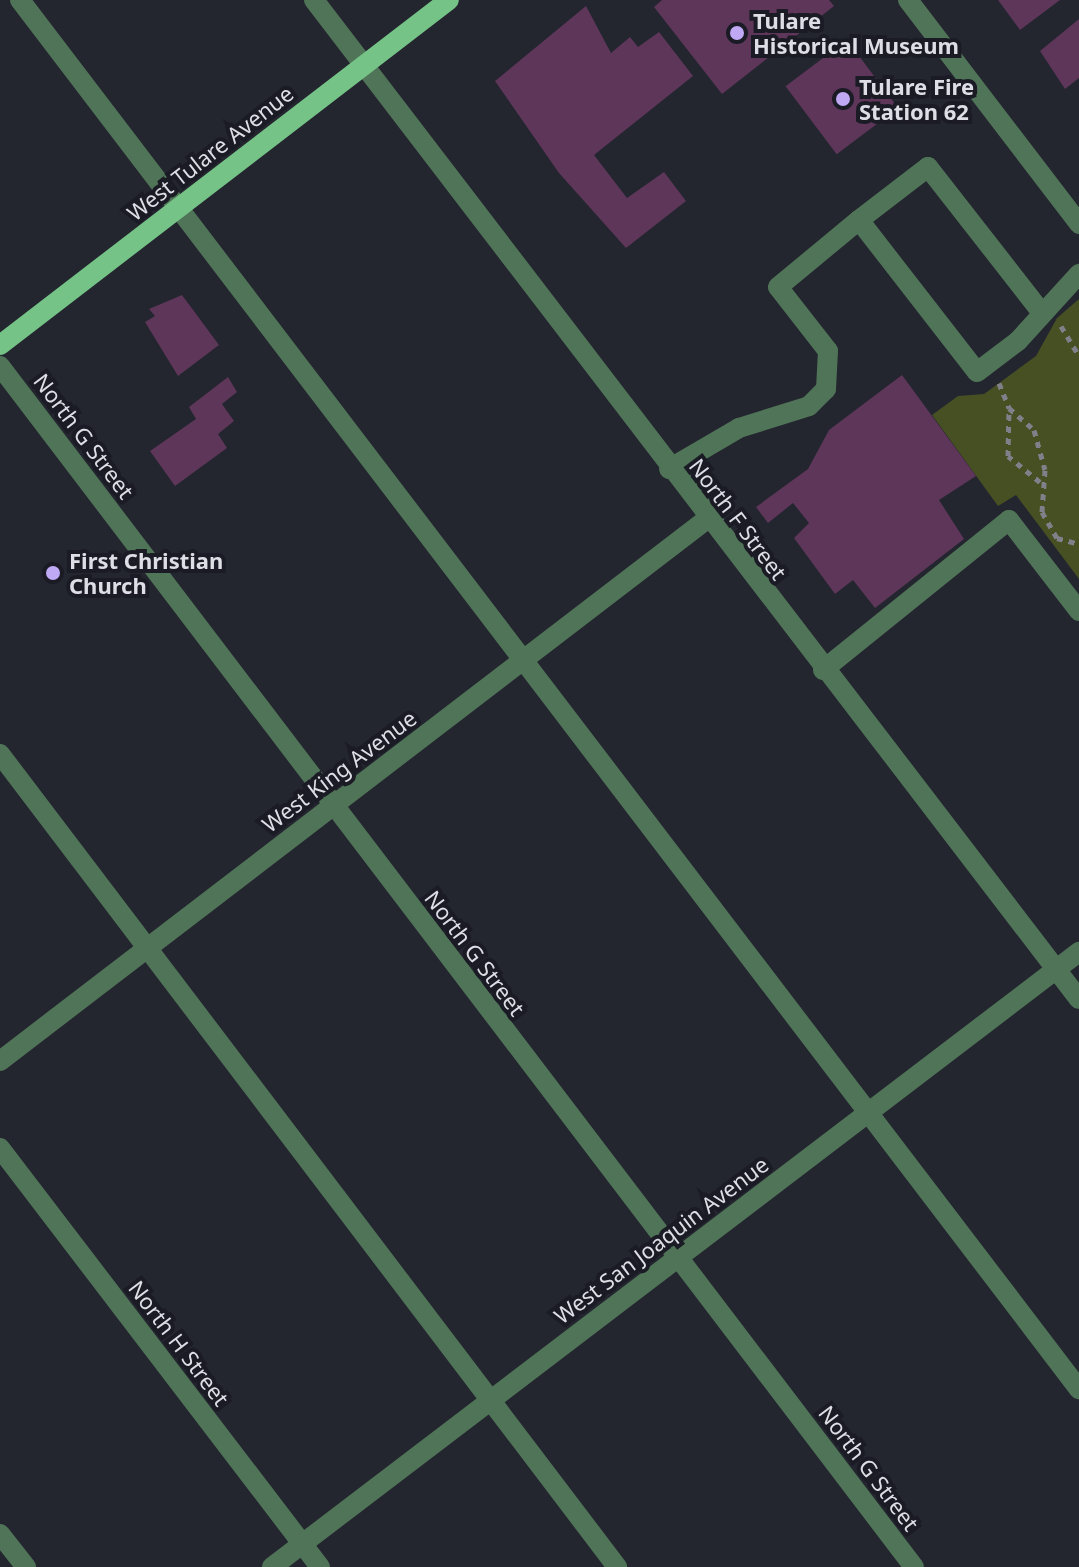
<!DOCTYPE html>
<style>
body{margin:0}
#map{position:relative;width:1079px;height:1567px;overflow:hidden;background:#23252f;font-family:"Noto Sans",sans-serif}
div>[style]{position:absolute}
.green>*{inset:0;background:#465023}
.building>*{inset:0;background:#5d3659;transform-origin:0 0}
.path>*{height:5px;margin-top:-2.5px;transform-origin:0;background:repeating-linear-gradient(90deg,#7f8089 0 6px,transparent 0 12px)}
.minor>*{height:20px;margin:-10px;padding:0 10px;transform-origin:10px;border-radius:10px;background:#507457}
.major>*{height:20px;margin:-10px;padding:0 10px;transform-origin:10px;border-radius:10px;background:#75c387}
.dots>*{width:22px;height:22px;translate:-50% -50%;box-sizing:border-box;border:4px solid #1a1b25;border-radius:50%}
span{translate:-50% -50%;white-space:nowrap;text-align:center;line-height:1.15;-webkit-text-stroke:8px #1a1b25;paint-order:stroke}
.poi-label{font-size:22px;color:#dedfe6;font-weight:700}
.left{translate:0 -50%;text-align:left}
.street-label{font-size:22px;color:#dedfe6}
</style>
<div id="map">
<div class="green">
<i style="clip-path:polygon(1079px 299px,1079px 579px,1016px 495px,998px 506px,932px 415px,958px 396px,984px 394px,1036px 356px,1057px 318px)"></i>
</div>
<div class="building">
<i style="clip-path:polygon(662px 0,829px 0,834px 6px,722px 94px,654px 7px)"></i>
<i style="clip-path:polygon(998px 0,1060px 0,1020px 30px)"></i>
<i style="clip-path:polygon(586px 6px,611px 53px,630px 37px,638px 47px,659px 32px,693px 76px,594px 155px,627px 198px,664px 172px,686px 201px,626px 248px,559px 173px,495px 81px)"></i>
<i style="clip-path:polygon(1079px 19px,1079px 78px,1065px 89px,1040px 51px)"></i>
<i style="left:847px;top:40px;width:85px;height:77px;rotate:53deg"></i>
<i style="clip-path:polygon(182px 295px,219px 345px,178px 376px,145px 322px,155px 316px,149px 309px)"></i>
<i style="clip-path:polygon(902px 375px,976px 476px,939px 500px,964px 539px,875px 608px,853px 580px,835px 594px,794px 538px,809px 523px,793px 503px,768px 523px,756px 507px,808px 469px,829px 430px)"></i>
<i style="clip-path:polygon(228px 377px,237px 392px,222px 404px,234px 421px,218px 434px,227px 448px,175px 486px,150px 451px,196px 419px,189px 407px)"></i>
</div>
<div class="path">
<i style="left:1061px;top:326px;width:35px;rotate:59deg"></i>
<i style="left:999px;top:383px;width:27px;rotate:68deg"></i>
<i style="left:1040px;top:482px;width:41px;rotate:-140.9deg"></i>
<i style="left:1008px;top:456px;width:48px;rotate:-88.8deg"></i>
<i style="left:1009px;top:408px;width:33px;rotate:41deg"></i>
<i style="left:1034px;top:430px;width:41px;rotate:74.6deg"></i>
<i style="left:1045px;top:470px;width:42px;rotate:94.1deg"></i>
<i style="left:1042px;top:512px;width:30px;rotate:60deg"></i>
<i style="left:1057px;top:538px;width:23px;rotate:15deg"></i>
</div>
<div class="minor">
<i style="left:20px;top:0;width:1747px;rotate:52.68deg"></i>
<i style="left:314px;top:0;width:1258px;rotate:52.56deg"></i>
<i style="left:908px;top:0;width:282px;rotate:52.6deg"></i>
<i style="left:859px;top:220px;width:87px;rotate:-37.5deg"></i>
<i style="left:928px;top:167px;width:185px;rotate:52deg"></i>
<i style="left:0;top:366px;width:1509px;rotate:52.73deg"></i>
<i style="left:669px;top:469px;width:81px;rotate:-30.4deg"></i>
<i style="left:739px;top:428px;width:73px;rotate:-17.4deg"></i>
<i style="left:809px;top:406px;width:24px;rotate:-45deg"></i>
<i style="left:826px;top:389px;width:38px;rotate:-87deg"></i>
<i style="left:828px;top:351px;width:81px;rotate:-128deg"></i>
<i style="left:778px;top:287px;width:105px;rotate:-39.6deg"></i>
<i style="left:859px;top:220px;width:192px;rotate:52.2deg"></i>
<i style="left:977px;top:372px;width:51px;rotate:-37.1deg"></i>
<i style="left:1018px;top:341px;width:91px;rotate:-47.7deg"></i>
<i style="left:823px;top:670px;width:239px;rotate:-38.9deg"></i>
<i style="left:1009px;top:520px;width:115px;rotate:52.4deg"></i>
<i style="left:0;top:754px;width:1021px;rotate:52.8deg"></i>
<i style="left:0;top:1061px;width:891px;rotate:-37.47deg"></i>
<i style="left:0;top:1148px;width:527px;rotate:52.63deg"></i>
<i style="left:0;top:1534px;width:42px;rotate:51.8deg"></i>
<i style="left:272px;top:1567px;width:1015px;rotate:-37.31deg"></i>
</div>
<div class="major">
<i style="left:0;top:345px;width:566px;rotate:-37.54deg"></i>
</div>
<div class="dots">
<i style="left:737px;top:33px;background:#bfa9f4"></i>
<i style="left:843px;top:99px;background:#bfa9f4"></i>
<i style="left:53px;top:573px;background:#bfa9f4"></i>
</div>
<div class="poi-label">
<span class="left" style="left:753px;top:33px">Tulare<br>Historical Museum</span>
<span class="left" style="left:859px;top:99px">Tulare Fire<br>Station 62</span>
<span class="left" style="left:69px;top:573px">First Christian<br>Church</span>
</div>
<div class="street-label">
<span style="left:210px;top:153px;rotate:-38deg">West Tulare Avenue</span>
<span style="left:84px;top:436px;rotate:53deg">North G Street</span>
<span style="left:738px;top:519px;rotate:53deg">North F Street</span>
<span style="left:339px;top:771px;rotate:-37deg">West King Avenue</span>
<span style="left:475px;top:953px;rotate:53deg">North G Street</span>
<span style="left:661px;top:1240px;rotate:-37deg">West San Joaquin Avenue</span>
<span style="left:179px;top:1343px;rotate:53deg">North H Street</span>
<span style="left:869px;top:1468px;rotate:53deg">North G Street</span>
</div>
</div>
